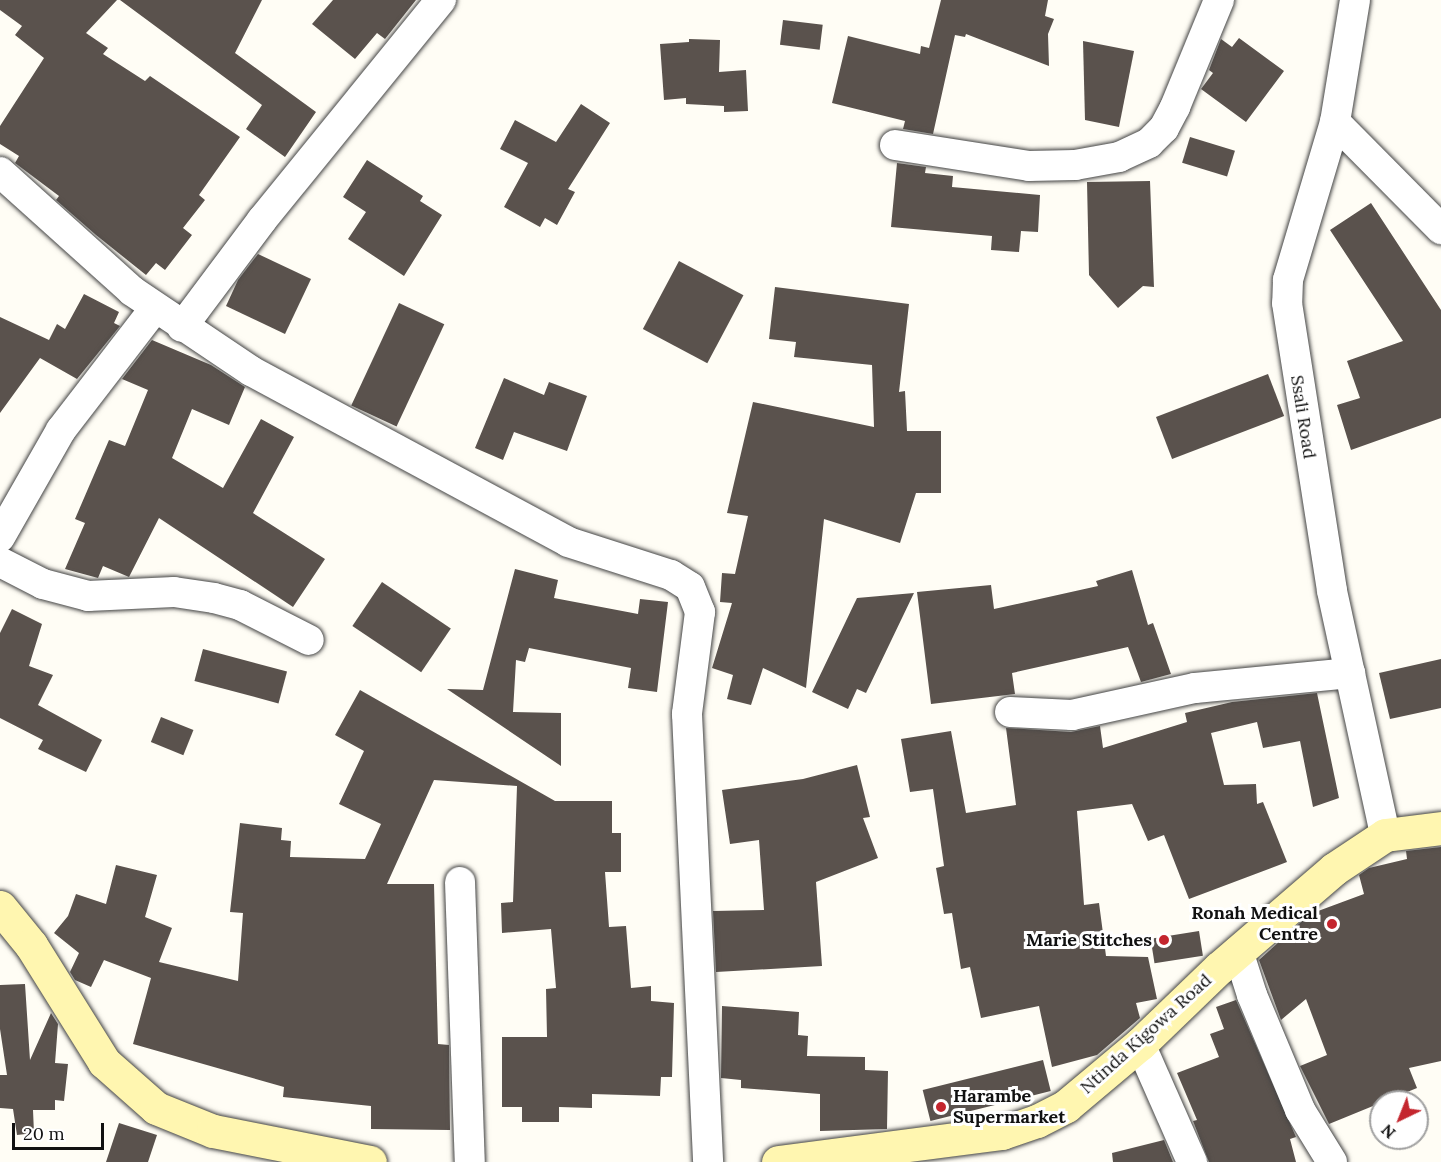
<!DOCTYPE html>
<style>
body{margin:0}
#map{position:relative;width:1441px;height:1162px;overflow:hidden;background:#fffdf5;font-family:Lora,serif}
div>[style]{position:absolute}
.building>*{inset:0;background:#5a524d;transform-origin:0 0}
.roads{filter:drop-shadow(0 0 2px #444) drop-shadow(0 0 2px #444)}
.street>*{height:30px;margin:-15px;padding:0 15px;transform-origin:15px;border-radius:15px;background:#fff}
.secondary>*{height:33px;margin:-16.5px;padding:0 16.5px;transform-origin:16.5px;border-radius:16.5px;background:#fff6b0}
.dots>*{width:16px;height:16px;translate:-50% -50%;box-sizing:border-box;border:3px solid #fff;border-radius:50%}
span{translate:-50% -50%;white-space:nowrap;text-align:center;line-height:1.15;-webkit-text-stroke:6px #fff;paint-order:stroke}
.street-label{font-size:18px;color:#111}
.poi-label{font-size:18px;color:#111;font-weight:700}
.right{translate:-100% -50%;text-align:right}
.left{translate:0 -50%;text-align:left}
.north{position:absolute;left:1369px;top:1090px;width:60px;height:60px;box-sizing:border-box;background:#fff;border:2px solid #a0a0a0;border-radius:50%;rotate:223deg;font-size:16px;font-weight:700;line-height:24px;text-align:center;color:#111}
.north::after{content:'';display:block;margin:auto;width:21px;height:27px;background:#c4262e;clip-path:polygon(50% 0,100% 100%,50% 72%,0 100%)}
.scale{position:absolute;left:12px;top:1123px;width:92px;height:27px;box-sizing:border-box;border:3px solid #111;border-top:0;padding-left:8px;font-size:18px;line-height:21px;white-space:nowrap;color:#111;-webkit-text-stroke:4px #fff;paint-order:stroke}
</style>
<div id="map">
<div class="building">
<i style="clip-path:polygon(0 0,117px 0,86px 33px,108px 48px,103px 54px,145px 81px,150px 76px,240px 137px,199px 195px,205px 200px,183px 228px,192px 235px,165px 270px,156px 263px,146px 275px,96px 235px,56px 200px,59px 196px,15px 163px,19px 156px,0 144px,0 126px,44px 58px,15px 35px,22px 26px,0 10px)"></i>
<i style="clip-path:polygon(120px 0,262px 0,235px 53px,316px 112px,285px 157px,246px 129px,262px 105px)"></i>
<i style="clip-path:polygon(333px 0,416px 0,385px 39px,377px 33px,355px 59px,312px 24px)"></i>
<i style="clip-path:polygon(941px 0,1048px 0,1045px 16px,1054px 19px,1048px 34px,1049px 66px,966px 34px,965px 37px,955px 35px,933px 134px,903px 129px,905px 121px,832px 103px,848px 36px,920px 54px,921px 46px,929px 48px)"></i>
<i style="left:783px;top:20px;width:40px;height:25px;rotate:7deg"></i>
<i style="clip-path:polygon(1239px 38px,1284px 71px,1246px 122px,1201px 89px,1213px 73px,1209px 70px,1221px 39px,1232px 47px)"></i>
<i style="clip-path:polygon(689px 39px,720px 40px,719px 72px,746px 70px,748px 111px,724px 112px,724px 106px,686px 104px,686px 98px,664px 100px,660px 44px,689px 42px)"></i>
<i style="clip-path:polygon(1083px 41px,1134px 51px,1119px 127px,1085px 120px)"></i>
<i style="clip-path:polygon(581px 104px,610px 123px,568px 189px,575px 192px,557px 225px,545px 218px,540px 227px,504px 207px,528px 163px,500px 149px,515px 120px,556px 142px)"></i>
<i style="left:1190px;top:137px;width:47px;height:27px;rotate:17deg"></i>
<i style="clip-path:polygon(367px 160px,423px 196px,420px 201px,442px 215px,404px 276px,348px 239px,366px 212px,343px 197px)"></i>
<i style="clip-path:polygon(897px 163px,926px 167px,925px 173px,953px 176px,952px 187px,1040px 195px,1038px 232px,1021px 231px,1019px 252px,991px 250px,992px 236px,891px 227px)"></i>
<i style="clip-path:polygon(1150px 181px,1154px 287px,1143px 286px,1118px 308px,1089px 275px,1087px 182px)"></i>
<i style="clip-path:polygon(1371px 203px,1441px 310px,1441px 418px,1351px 450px,1337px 405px,1360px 398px,1347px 361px,1403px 341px,1330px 230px)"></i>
<i style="clip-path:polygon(258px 254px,311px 279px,285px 334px,226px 306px,238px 280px)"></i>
<i style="left:679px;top:261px;width:73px;height:77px;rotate:28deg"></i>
<i style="clip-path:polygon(775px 287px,909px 304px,899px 392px,905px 391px,907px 431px,941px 431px,941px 493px,916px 493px,900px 543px,824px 519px,806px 688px,763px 668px,751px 705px,727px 699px,733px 675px,712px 668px,732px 603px,720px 602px,722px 573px,735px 574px,748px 516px,727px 513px,753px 402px,874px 427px,872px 365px,794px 357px,796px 342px,769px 339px)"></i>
<i style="clip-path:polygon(84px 294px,119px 312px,114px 323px,120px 326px,77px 379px,40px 358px,0 413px,0 317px,49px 340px,57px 324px,65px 329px)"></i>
<i style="left:399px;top:303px;width:50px;height:113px;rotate:25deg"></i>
<i style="clip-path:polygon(152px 340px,211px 365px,245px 387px,229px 425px,192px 409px,172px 458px,223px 488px,261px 419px,294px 437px,253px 513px,325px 559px,293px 607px,159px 518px,129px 577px,103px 566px,98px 578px,65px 569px,85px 523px,75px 519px,109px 440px,125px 446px,148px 390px,122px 379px)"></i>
<i style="left:1268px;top:374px;width:45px;height:120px;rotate:69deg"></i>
<i style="clip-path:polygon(504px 378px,544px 395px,549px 382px,587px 396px,567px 451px,514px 432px,503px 460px,475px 448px)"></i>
<i style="clip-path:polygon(515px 569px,558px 580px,554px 598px,638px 614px,640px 599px,668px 602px,657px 692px,628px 688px,631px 668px,529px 648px,525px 662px,516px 660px,513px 712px,561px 713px,561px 766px,447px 689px,483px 690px)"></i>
<i style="clip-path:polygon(1132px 570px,1148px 625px,1153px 623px,1171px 674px,1141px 682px,1128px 647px,1012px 673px,1015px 694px,931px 704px,917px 592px,991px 585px,994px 609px,1098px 586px,1096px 581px)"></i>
<i style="left:382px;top:582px;width:83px;height:53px;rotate:34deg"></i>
<i style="clip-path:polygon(914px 593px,866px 693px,857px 689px,848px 709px,812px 692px,857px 598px)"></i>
<i style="clip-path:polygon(12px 609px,42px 624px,29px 666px,53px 675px,38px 705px,102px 740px,86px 772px,38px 749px,43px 740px,0 718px,0 633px)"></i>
<i style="left:203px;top:649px;width:87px;height:33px;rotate:15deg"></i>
<i style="clip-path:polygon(1441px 659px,1441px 708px,1390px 719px,1379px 673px)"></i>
<i style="clip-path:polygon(360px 690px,555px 801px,612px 801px,612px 833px,621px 833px,621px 872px,605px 872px,609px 927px,626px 926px,631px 988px,651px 986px,651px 1001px,674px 1003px,672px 1077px,661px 1077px,660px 1096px,592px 1094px,592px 1108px,559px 1107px,559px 1122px,522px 1122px,522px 1107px,502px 1107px,502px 1037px,547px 1037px,546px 989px,556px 988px,551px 929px,502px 933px,501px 903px,513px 902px,517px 786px,434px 780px,387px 884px,434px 884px,438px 1044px,449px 1045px,450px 1130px,371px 1129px,371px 1106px,283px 1097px,284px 1087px,133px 1044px,151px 978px,104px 960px,91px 987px,75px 980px,70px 972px,79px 953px,54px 933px,68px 916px,76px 894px,106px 904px,116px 865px,157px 875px,145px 917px,172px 928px,159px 962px,238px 981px,243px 913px,230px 912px,240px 823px,282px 828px,281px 840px,291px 841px,290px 857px,365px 859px,381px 824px,339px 804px,364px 751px,335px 735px)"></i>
<i style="clip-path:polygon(1317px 693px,1339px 798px,1313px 807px,1300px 741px,1263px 748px,1257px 722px,1211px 733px,1224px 785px,1256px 784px,1257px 804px,1263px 802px,1287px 862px,1189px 899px,1164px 835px,1148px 841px,1132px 804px,1077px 811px,1084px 905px,1099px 903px,1106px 956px,1148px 957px,1157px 999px,1136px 1003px,1140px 1018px,1097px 1055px,1052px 1067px,1039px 1006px,981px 1018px,970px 967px,961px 969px,952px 913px,944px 914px,936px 868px,944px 866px,933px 789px,910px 792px,901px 739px,951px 731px,966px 813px,1016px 805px,1006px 728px,1071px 732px,1100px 726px,1103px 748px,1187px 722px,1185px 713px,1232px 702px)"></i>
<i style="left:161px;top:717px;width:35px;height:27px;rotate:22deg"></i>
<i style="clip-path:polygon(857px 765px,870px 817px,863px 818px,878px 858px,816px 882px,822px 966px,716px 972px,713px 911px,764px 910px,759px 840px,730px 844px,722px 790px,803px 779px)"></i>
<i style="clip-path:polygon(1441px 847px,1441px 1061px,1409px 1068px,1417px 1088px,1329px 1124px,1300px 1066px,1327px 1055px,1306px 999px,1281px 1020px,1259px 960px,1310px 914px,1364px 894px,1359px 875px,1369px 868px,1407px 859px,1406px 851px)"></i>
<i style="left:1199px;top:931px;width:25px;height:49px;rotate:81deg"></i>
<i style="clip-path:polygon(25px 984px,30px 1060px,51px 1013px,58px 1024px,55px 1063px,68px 1064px,64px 1101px,55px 1100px,55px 1110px,33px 1110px,34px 1133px,17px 1135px,13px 1109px,0 1108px,0 1075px,7px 1075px,0 1029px,0 985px)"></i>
<i style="clip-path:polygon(1236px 1000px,1296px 1137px,1290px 1139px,1296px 1162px,1209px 1162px,1193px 1121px,1197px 1120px,1177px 1073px,1219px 1057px,1210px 1034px,1224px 1029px,1216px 1007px)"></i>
<i style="clip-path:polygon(722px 1006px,799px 1012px,798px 1035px,808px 1036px,807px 1056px,865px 1057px,865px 1070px,888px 1071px,887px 1129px,820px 1131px,820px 1094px,741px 1088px,741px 1080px,721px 1078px)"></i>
<i style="left:1043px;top:1060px;width:32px;height:124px;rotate:76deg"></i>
<i style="clip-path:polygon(119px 1123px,157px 1135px,148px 1162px,106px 1162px)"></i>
<i style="clip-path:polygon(1164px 1140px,1173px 1162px,1113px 1162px,1112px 1153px)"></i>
</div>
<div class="roads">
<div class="street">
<i style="left:1355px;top:0;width:124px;rotate:99.3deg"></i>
<i style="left:1335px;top:122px;width:165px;rotate:106.6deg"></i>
<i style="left:1288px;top:280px;width:23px;rotate:92deg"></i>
<i style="left:1287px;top:303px;width:291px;rotate:81.1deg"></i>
<i style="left:1332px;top:591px;width:250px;rotate:77.7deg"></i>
<i style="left:1335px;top:122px;width:151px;rotate:45.3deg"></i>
<i style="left:895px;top:145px;width:136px;rotate:8.9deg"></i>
<i style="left:1029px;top:166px;width:46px;rotate:-1.2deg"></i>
<i style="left:1075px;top:165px;width:45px;rotate:-10.3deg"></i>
<i style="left:1119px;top:157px;width:33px;rotate:-25deg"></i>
<i style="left:1149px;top:143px;width:21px;rotate:-45deg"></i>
<i style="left:1164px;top:128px;width:24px;rotate:-62deg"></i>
<i style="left:1175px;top:107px;width:116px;rotate:-67.6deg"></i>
<i style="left:0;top:172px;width:178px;rotate:42deg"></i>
<i style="left:132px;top:291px;width:143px;rotate:33.9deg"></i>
<i style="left:251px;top:371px;width:360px;rotate:28.3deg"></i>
<i style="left:568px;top:542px;width:108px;rotate:17.8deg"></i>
<i style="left:671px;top:575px;width:22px;rotate:32deg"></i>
<i style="left:690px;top:587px;width:27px;rotate:68deg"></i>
<i style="left:700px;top:612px;width:103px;rotate:97.3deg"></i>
<i style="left:687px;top:714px;width:448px;rotate:87.3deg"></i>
<i style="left:182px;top:327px;width:134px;rotate:-53.2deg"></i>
<i style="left:262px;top:220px;width:284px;rotate:-50.9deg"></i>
<i style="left:0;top:537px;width:123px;rotate:-60.3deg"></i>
<i style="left:61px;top:430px;width:154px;rotate:-52.4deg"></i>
<i style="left:0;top:562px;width:48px;rotate:27.1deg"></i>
<i style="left:43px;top:584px;width:47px;rotate:14.9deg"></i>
<i style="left:88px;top:596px;width:86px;rotate:-2.7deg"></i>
<i style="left:174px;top:592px;width:40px;rotate:8.5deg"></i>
<i style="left:214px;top:598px;width:27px;rotate:15deg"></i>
<i style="left:240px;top:605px;width:77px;rotate:26.9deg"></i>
<i style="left:1010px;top:712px;width:62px;rotate:2.8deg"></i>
<i style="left:1072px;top:715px;width:126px;rotate:-12.4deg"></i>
<i style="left:1195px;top:688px;width:156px;rotate:-5.5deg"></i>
<i style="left:460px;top:882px;width:280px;rotate:88deg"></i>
<i style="left:1238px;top:951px;width:46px;rotate:72.3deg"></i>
<i style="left:1252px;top:995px;width:125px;rotate:67.3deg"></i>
<i style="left:1300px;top:1110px;width:61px;rotate:58.4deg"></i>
<i style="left:1140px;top:1044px;width:129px;rotate:66.2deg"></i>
</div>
<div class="secondary">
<i style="left:0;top:907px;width:49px;rotate:50.8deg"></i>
<i style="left:31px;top:945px;width:138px;rotate:58deg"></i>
<i style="left:104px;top:1062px;width:69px;rotate:41.5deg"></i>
<i style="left:156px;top:1108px;width:61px;rotate:22deg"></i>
<i style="left:213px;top:1131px;width:160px;rotate:11.2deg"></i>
<i style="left:778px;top:1162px;width:226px;rotate:-7.4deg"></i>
<i style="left:1002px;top:1133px;width:37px;rotate:-19deg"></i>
<i style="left:1037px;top:1121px;width:33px;rotate:-27deg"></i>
<i style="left:1066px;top:1106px;width:97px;rotate:-40deg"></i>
<i style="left:1140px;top:1044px;width:110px;rotate:-43.9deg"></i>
<i style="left:1219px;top:968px;width:152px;rotate:-40.7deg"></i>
<i style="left:1334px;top:869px;width:61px;rotate:-33.7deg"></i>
<i style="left:1385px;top:835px;width:56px;rotate:-7.1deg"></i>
</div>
</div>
<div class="dots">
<i style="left:1332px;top:924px;background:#c4262e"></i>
<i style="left:1164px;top:940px;background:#c4262e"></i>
<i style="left:941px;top:1107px;background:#c4262e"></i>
</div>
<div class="street-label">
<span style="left:1303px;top:417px;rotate:81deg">Ssali Road</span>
<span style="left:1146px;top:1034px;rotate:-42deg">Ntinda Kigowa Road</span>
</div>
<div class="poi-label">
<span class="right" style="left:1318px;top:924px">Ronah Medical<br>Centre</span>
<span class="right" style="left:1152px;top:940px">Marie Stitches</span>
<span class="left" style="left:953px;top:1107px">Harambe<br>Supermarket</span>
</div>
<div class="north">N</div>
<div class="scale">20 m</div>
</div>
